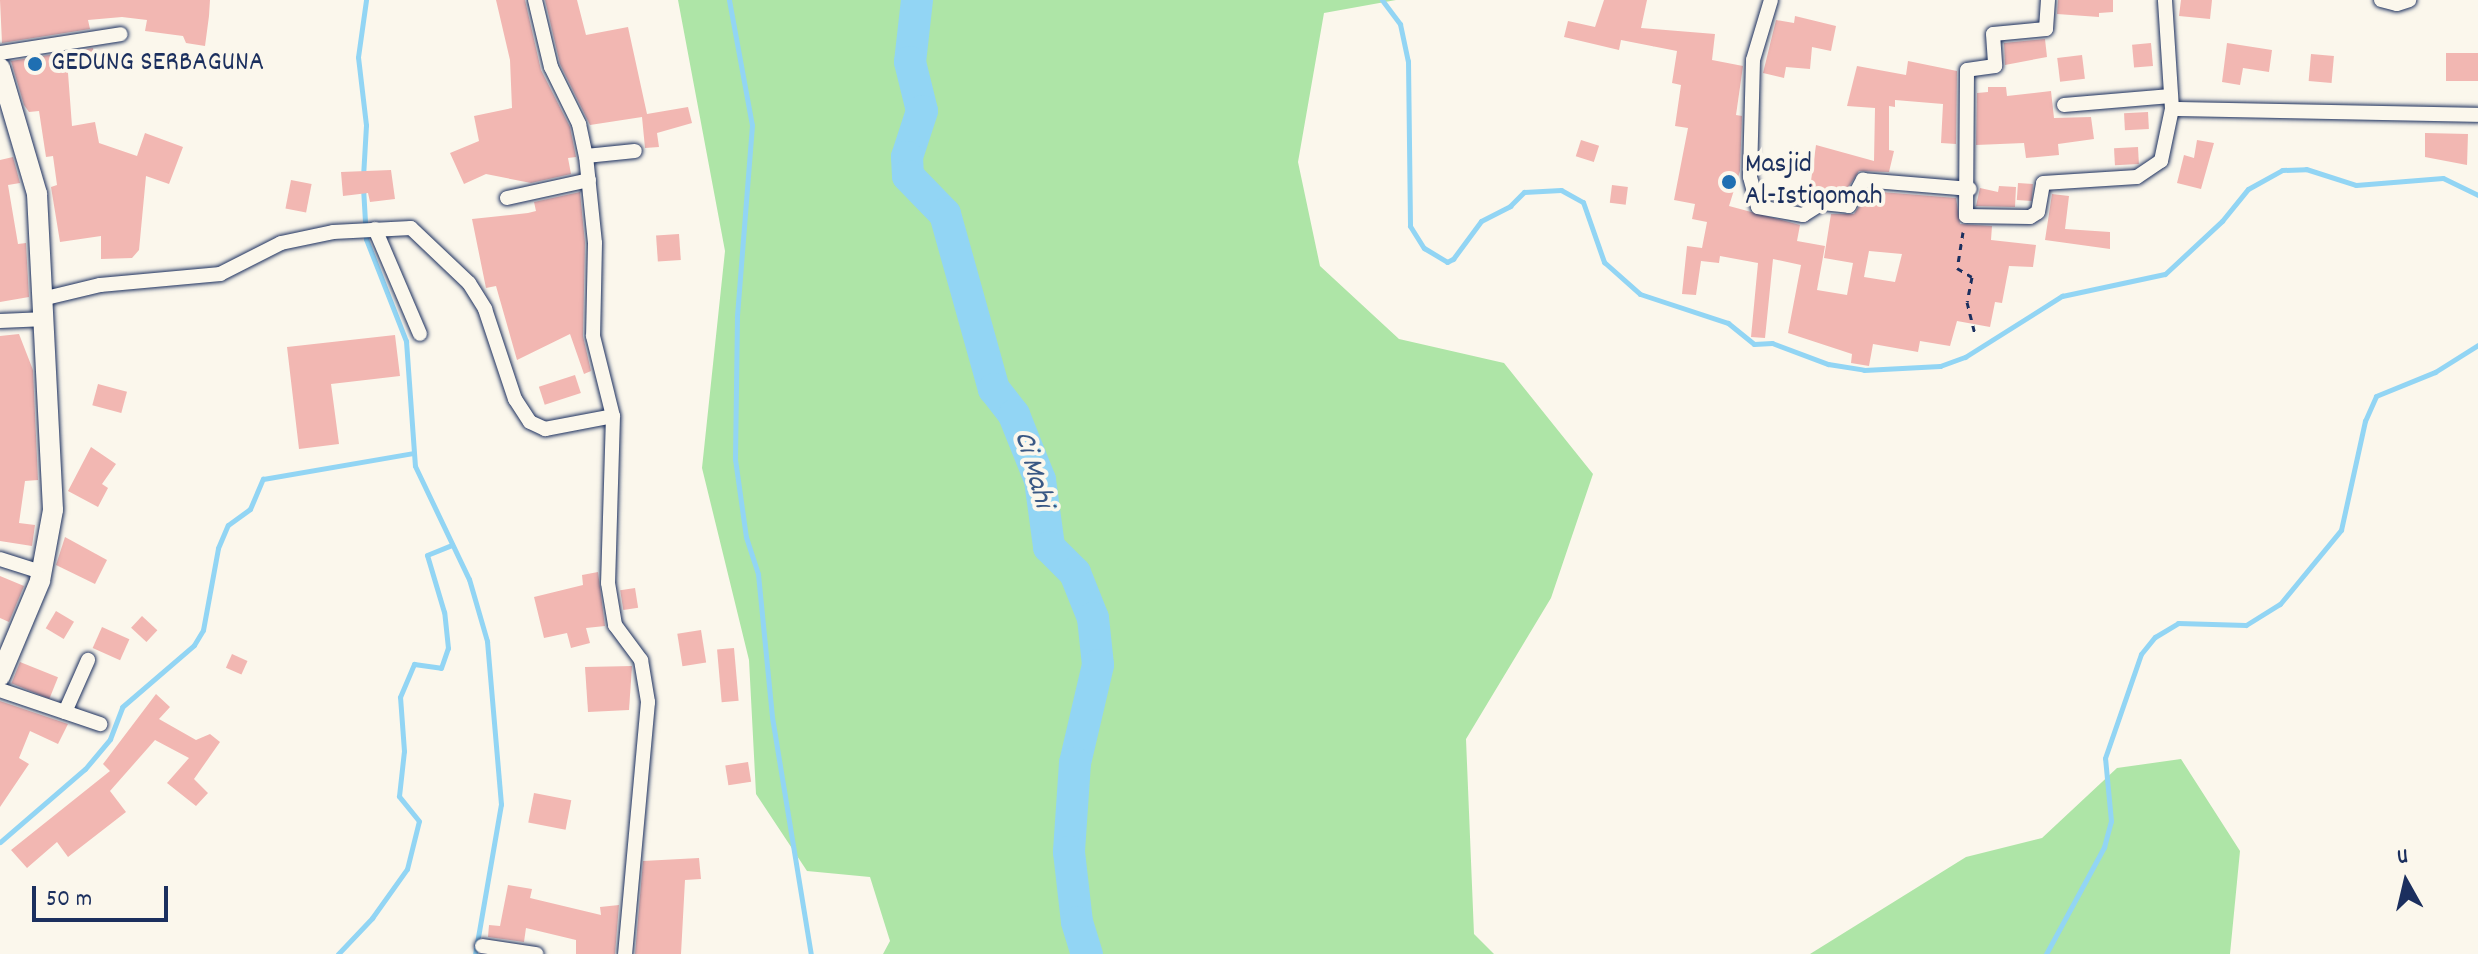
<!DOCTYPE html>
<style>
body{margin:0}
#map{position:relative;width:2478px;height:954px;overflow:hidden;background:#fbf7ec;font-family:Dekko,sans-serif}
div>[style]{position:absolute}
.green>*{inset:0;background:#aee5a7}
.stream>*{height:5px;margin:-2.5px;padding:0 2.5px;transform-origin:2.5px;border-radius:2.5px;background:#92d5f4}
.river>*{height:32px;margin:-16px;padding:0 16px;transform-origin:16px;border-radius:16px;background:#92d5f4}
.building>*{inset:0;background:#f2b7b2;transform-origin:0 0}
.path>*{height:3px;margin-top:-1.5px;transform-origin:0;background:repeating-linear-gradient(90deg,#1b2f5e 0 6px,transparent 0 12px)}
.roads{filter:drop-shadow(0 0 2px #1b2f5e) drop-shadow(0 0 2px #1b2f5e)}
.street>*{height:14px;margin:-7px;padding:0 7px;transform-origin:7px;border-radius:7px;background:#fbf7ec}
.secondary>*{height:20px;margin:-10px;padding:0 10px;transform-origin:10px;border-radius:10px;background:#fbf7ec}
.dots>*{width:22px;height:22px;translate:-50% -50%;box-sizing:border-box;border:4px solid #fbf7ec;border-radius:50%}
span{translate:-50% -50%;white-space:nowrap;text-align:center;line-height:1.15;-webkit-text-stroke:8px #fbf7ec;paint-order:stroke}
.poi-label{font-size:28px;color:#1b2f5e}
.left{translate:0 -50%;text-align:left}
.water-label{font-size:30px;color:#395884;font-style:italic}
.north{position:absolute;left:2366px;top:842px;width:80px;height:80px;-webkit-text-stroke:6px #fbf7ec;paint-order:stroke;rotate:352deg;font-size:22px;font-weight:700;line-height:32px;text-align:center;color:#1b2f5e}
.north::after{content:'';display:block;margin:auto;width:28px;height:36px;background:#1b2f5e;clip-path:polygon(50% 0,100% 100%,50% 72%,0 100%)}
.scale{position:absolute;left:32px;top:886px;width:136px;height:36px;box-sizing:border-box;border:4px solid #1b2f5e;border-top:0;padding-left:10px;font-size:24px;line-height:28px;white-space:nowrap;color:#1b2f5e;-webkit-text-stroke:6px #fbf7ec;paint-order:stroke}
</style>
<div id="map">
<div class="green">
<i style="clip-path:polygon(678px 0,1396px 0,1324px 13px,1298px 162px,1320px 266px,1399px 339px,1504px 363px,1593px 474px,1551px 598px,1466px 739px,1474px 934px,1494px 954px,883px 954px,890px 941px,870px 877px,807px 871px,756px 794px,749px 660px,702px 468px,725px 251px)"></i>
<i style="clip-path:polygon(2181px 759px,2240px 851px,2230px 954px,1810px 954px,1966px 857px,2042px 838px,2117px 768px)"></i>
</div>
<div class="stream">
<i style="left:729px;top:0;width:127px;rotate:79.6deg"></i>
<i style="left:752px;top:125px;width:192px;rotate:94.5deg"></i>
<i style="left:737px;top:316px;width:143px;rotate:90.8deg"></i>
<i style="left:735px;top:459px;width:79px;rotate:82deg"></i>
<i style="left:746px;top:537px;width:39px;rotate:72deg"></i>
<i style="left:758px;top:574px;width:144px;rotate:84.4deg"></i>
<i style="left:772px;top:717px;width:240px;rotate:80.7deg"></i>
<i style="left:1382px;top:0;width:30px;rotate:53deg"></i>
<i style="left:1400px;top:24px;width:38px;rotate:78deg"></i>
<i style="left:1408px;top:61px;width:165px;rotate:89.3deg"></i>
<i style="left:1410px;top:226px;width:26px;rotate:58deg"></i>
<i style="left:1424px;top:248px;width:27px;rotate:31deg"></i>
<i style="left:1447px;top:262px;width:7px;rotate:-27deg"></i>
<i style="left:1453px;top:259px;width:47px;rotate:-53.6deg"></i>
<i style="left:1481px;top:221px;width:33px;rotate:-27deg"></i>
<i style="left:1510px;top:206px;width:20px;rotate:-45deg"></i>
<i style="left:1524px;top:192px;width:37px;rotate:-3deg"></i>
<i style="left:1561px;top:190px;width:25px;rotate:29deg"></i>
<i style="left:1583px;top:202px;width:64px;rotate:70.7deg"></i>
<i style="left:1604px;top:262px;width:48px;rotate:41.6deg"></i>
<i style="left:1640px;top:294px;width:93px;rotate:18.2deg"></i>
<i style="left:1728px;top:323px;width:33px;rotate:39deg"></i>
<i style="left:1754px;top:344px;width:18px;rotate:-3deg"></i>
<i style="left:1772px;top:343px;width:60px;rotate:20.6deg"></i>
<i style="left:1828px;top:364px;width:36px;rotate:9deg"></i>
<i style="left:1864px;top:370px;width:76px;rotate:-3deg"></i>
<i style="left:1940px;top:366px;width:27px;rotate:-20deg"></i>
<i style="left:1965px;top:357px;width:115px;rotate:-32.2deg"></i>
<i style="left:2062px;top:296px;width:105px;rotate:-12.1deg"></i>
<i style="left:2165px;top:274px;width:78px;rotate:-42.9deg"></i>
<i style="left:2222px;top:221px;width:41px;rotate:-50.9deg"></i>
<i style="left:2248px;top:189px;width:39px;rotate:-29deg"></i>
<i style="left:2282px;top:170px;width:24px;rotate:-2deg"></i>
<i style="left:2306px;top:169px;width:52px;rotate:17.7deg"></i>
<i style="left:2356px;top:185px;width:87px;rotate:-4.6deg"></i>
<i style="left:2443px;top:178px;width:39px;rotate:26deg"></i>
<i style="left:363px;top:177px;width:52px;rotate:-86.7deg"></i>
<i style="left:366px;top:125px;width:68px;rotate:-96.7deg"></i>
<i style="left:358px;top:57px;width:58px;rotate:-82deg"></i>
<i style="left:363px;top:187px;width:52px;rotate:86.7deg"></i>
<i style="left:366px;top:239px;width:110px;rotate:68.6deg"></i>
<i style="left:406px;top:341px;width:125px;rotate:85.9deg"></i>
<i style="left:415px;top:466px;width:125px;rotate:64.5deg"></i>
<i style="left:469px;top:579px;width:65px;rotate:73.8deg"></i>
<i style="left:487px;top:641px;width:164px;rotate:85.1deg"></i>
<i style="left:501px;top:804px;width:152px;rotate:99.8deg"></i>
<i style="left:0;top:842px;width:112px;rotate:-40.7deg"></i>
<i style="left:85px;top:769px;width:39px;rotate:-50deg"></i>
<i style="left:110px;top:739px;width:34px;rotate:-69deg"></i>
<i style="left:122px;top:707px;width:95px;rotate:-40.7deg"></i>
<i style="left:194px;top:645px;width:17px;rotate:-59deg"></i>
<i style="left:203px;top:630px;width:83px;rotate:-79.6deg"></i>
<i style="left:218px;top:548px;width:25px;rotate:-67deg"></i>
<i style="left:228px;top:525px;width:27px;rotate:-36deg"></i>
<i style="left:250px;top:509px;width:33px;rotate:-67deg"></i>
<i style="left:263px;top:479px;width:152px;rotate:-9.8deg"></i>
<i style="left:338px;top:954px;width:50px;rotate:-46.6deg"></i>
<i style="left:372px;top:918px;width:60px;rotate:-54.5deg"></i>
<i style="left:407px;top:869px;width:49px;rotate:-76deg"></i>
<i style="left:419px;top:821px;width:32px;rotate:-129deg"></i>
<i style="left:399px;top:796px;width:45px;rotate:-83.7deg"></i>
<i style="left:404px;top:751px;width:54px;rotate:-94.2deg"></i>
<i style="left:400px;top:697px;width:36px;rotate:-67deg"></i>
<i style="left:414px;top:664px;width:27px;rotate:8deg"></i>
<i style="left:441px;top:668px;width:21px;rotate:-71deg"></i>
<i style="left:448px;top:648px;width:36px;rotate:-96deg"></i>
<i style="left:444px;top:612px;width:59px;rotate:-106.6deg"></i>
<i style="left:427px;top:555px;width:27px;rotate:-22deg"></i>
<i style="left:2046px;top:954px;width:122px;rotate:-61.5deg"></i>
<i style="left:2104px;top:847px;width:27px;rotate:-75deg"></i>
<i style="left:2111px;top:821px;width:63px;rotate:-95.4deg"></i>
<i style="left:2105px;top:758px;width:110px;rotate:-70.9deg"></i>
<i style="left:2141px;top:654px;width:22px;rotate:-51deg"></i>
<i style="left:2155px;top:637px;width:27px;rotate:-31deg"></i>
<i style="left:2178px;top:623px;width:68px;rotate:1.7deg"></i>
<i style="left:2246px;top:625px;width:40px;rotate:-32deg"></i>
<i style="left:2280px;top:604px;width:96px;rotate:-50.5deg"></i>
<i style="left:2341px;top:530px;width:112px;rotate:-77.6deg"></i>
<i style="left:2365px;top:421px;width:27px;rotate:-66deg"></i>
<i style="left:2376px;top:396px;width:64px;rotate:-22.1deg"></i>
<i style="left:2435px;top:372px;width:51px;rotate:-32.1deg"></i>
</div>
<div class="river">
<i style="left:917px;top:0;width:62px;rotate:96.4deg"></i>
<i style="left:910px;top:62px;width:50px;rotate:76.2deg"></i>
<i style="left:922px;top:111px;width:48px;rotate:108.1deg"></i>
<i style="left:907px;top:157px;width:19px;rotate:87deg"></i>
<i style="left:908px;top:176px;width:53px;rotate:45.8deg"></i>
<i style="left:945px;top:214px;width:182px;rotate:74.4deg"></i>
<i style="left:994px;top:389px;width:33px;rotate:52deg"></i>
<i style="left:1014px;top:415px;width:70px;rotate:68.2deg"></i>
<i style="left:1040px;top:480px;width:68px;rotate:82.3deg"></i>
<i style="left:1049px;top:547px;width:37px;rotate:45deg"></i>
<i style="left:1075px;top:573px;width:48px;rotate:68.2deg"></i>
<i style="left:1093px;top:618px;width:47px;rotate:83.9deg"></i>
<i style="left:1098px;top:665px;width:101px;rotate:103.2deg"></i>
<i style="left:1075px;top:763px;width:89px;rotate:93.9deg"></i>
<i style="left:1069px;top:852px;width:70px;rotate:83.5deg"></i>
<i style="left:1077px;top:922px;width:34px;rotate:73deg"></i>
</div>
<div class="building">
<i style="clip-path:polygon(0 0,210px 0,209px 16px,205px 46px,186px 43px,183px 36px,145px 31px,147px 20px,122px 17px,88px 20px,90px 29px,2px 43px)"></i>
<i style="clip-path:polygon(496px 0,525px 0,541px 70px,570px 127px,576px 157px,568px 158px,571px 174px,531px 183px,486px 174px,464px 184px,450px 153px,479px 141px,474px 116px,512px 108px,510px 60px)"></i>
<i style="clip-path:polygon(545px 0,577px 0,586px 35px,628px 27px,647px 114px,688px 107px,692px 123px,657px 133px,659px 147px,645px 148px,642px 117px,590px 125px,560px 64px)"></i>
<i style="clip-path:polygon(evenodd,1604px 0,1647px 0,1641px 28px,1715px 34px,1712px 60px,1743px 66px,1736px 115px,1742px 116px,1740px 171px,1729px 206px,1800px 225px,1797px 241px,1825px 246px,1817px 290px,1847px 295px,1853px 263px,1824px 258px,1831px 214px,1854px 214px,1869px 191px,1956px 198px,1960px 224px,1992px 226px,1991px 240px,2036px 245px,2033px 267px,2009px 266px,2002px 303px,1995px 302px,1990px 327px,1957px 321px,1950px 346px,1920px 341px,1918px 352px,1873px 344px,1869px 366px,1851px 363px,1852px 354px,1788px 333px,1801px 265px,1773px 259px,1765px 338px,1751px 337px,1758px 263px,1720px 256px,1719px 263px,1701px 261px,1696px 295px,1682px 294px,1687px 246px,1702px 248px,1707px 222px,1692px 219px,1695px 204px,1674px 200px,1688px 128px,1675px 126px,1681px 85px,1672px 83px,1677px 51px,1621px 40px,1619px 50px,1564px 37px,1568px 21px,1595px 27px,1604px 0,1869px 251px,1902px 254px,1895px 282px,1864px 277px,1869px 251px)"></i>
<i style="clip-path:polygon(2058px 0,2113px 0,2113px 12px,2099px 13px,2099px 17px,2057px 14px)"></i>
<i style="clip-path:polygon(2181px 0,2212px 0,2210px 19px,2179px 16px)"></i>
<i style="clip-path:polygon(1795px 16px,1836px 26px,1831px 51px,1812px 47px,1810px 69px,1786px 67px,1784px 78px,1763px 73px,1776px 20px,1794px 23px)"></i>
<i style="clip-path:polygon(2045px 39px,2047px 57px,2005px 65px,2004px 43px)"></i>
<i style="left:2151px;top:43px;width:23px;height:19px;rotate:85deg"></i>
<i style="clip-path:polygon(2227px 43px,2272px 50px,2269px 72px,2243px 68px,2240px 85px,2222px 82px)"></i>
<i style="clip-path:polygon(93px 48px,97px 68px,68px 73px,72px 126px,95px 122px,99px 143px,137px 156px,145px 133px,183px 147px,169px 184px,146px 176px,139px 250px,132px 258px,101px 259px,101px 236px,60px 242px,51px 187px,57px 185px,53px 156px,46px 157px,39px 111px,29px 112px,24px 105px,11px 61px)"></i>
<i style="left:2446px;top:53px;width:32px;height:28px"></i>
<i style="left:2311px;top:54px;width:23px;height:27px;rotate:5deg"></i>
<i style="left:2082px;top:55px;width:24px;height:25px;rotate:83deg"></i>
<i style="clip-path:polygon(1908px 61px,1957px 71px,1956px 144px,1941px 143px,1943px 104px,1895px 100px,1895px 107px,1889px 106px,1889px 150px,1894px 151px,1889px 172px,1859px 171px,1843px 195px,1809px 195px,1816px 145px,1874px 161px,1875px 108px,1847px 106px,1857px 66px,1906px 75px)"></i>
<i style="clip-path:polygon(1988px 87px,2006px 87px,2007px 96px,2051px 91px,2054px 118px,2091px 117px,2094px 139px,2058px 144px,2059px 155px,2026px 158px,2024px 143px,1976px 145px,1977px 93px,1988px 92px)"></i>
<i style="left:2148px;top:112px;width:17px;height:24px;rotate:87deg"></i>
<i style="clip-path:polygon(2425px 133px,2468px 134px,2467px 165px,2425px 157px)"></i>
<i style="left:1581px;top:140px;width:19px;height:17px;rotate:18deg"></i>
<i style="clip-path:polygon(2197px 140px,2214px 143px,2201px 189px,2177px 183px,2184px 155px,2194px 158px)"></i>
<i style="left:2138px;top:147px;width:17px;height:24px;rotate:87deg"></i>
<i style="clip-path:polygon(13px 157px,20px 183px,8px 185px,18px 244px,26px 243px,29px 297px,0 302px,0 160px)"></i>
<i style="clip-path:polygon(391px 170px,395px 199px,370px 202px,368px 193px,343px 196px,341px 172px)"></i>
<i style="left:291px;top:180px;width:21px;height:29px;rotate:11deg"></i>
<i style="left:2018px;top:183px;width:15px;height:17px;rotate:4deg"></i>
<i style="left:1612px;top:185px;width:16px;height:18px;rotate:7deg"></i>
<i style="clip-path:polygon(1999px 186px,2016px 187px,2015px 207px,1976px 206px,1980px 188px,1998px 192px)"></i>
<i style="clip-path:polygon(580px 192px,585px 243px,583px 336px,591px 371px,584px 374px,570px 334px,517px 360px,496px 286px,486px 288px,472px 219px,528px 213px,536px 211px,534px 202px)"></i>
<i style="clip-path:polygon(2052px 194px,2069px 196px,2065px 229px,2110px 232px,2110px 249px,2045px 240px)"></i>
<i style="left:679px;top:234px;width:26px;height:23px;rotate:86deg"></i>
<i style="clip-path:polygon(19px 334px,33px 370px,38px 480px,25px 481px,19px 523px,35px 525px,32px 546px,0 541px,0 336px)"></i>
<i style="clip-path:polygon(395px 335px,400px 376px,331px 384px,339px 444px,299px 449px,287px 347px)"></i>
<i style="left:575px;top:375px;width:19px;height:38px;rotate:72deg"></i>
<i style="left:98px;top:384px;width:30px;height:22px;rotate:15deg"></i>
<i style="clip-path:polygon(91px 447px,116px 464px,102px 484px,108px 488px,98px 507px,68px 491px)"></i>
<i style="clip-path:polygon(65px 537px,107px 560px,95px 584px,56px 565px)"></i>
<i style="clip-path:polygon(598px 572px,605px 626px,586px 628px,590px 643px,571px 648px,567px 633px,544px 638px,534px 597px,583px 585px,582px 575px)"></i>
<i style="clip-path:polygon(0 576px,24px 586px,9px 622px,0 618px)"></i>
<i style="left:635px;top:588px;width:20px;height:15px;rotate:81deg"></i>
<i style="left:56px;top:611px;width:21px;height:20px;rotate:31deg"></i>
<i style="left:142px;top:616px;width:21px;height:16px;rotate:43deg"></i>
<i style="left:102px;top:627px;width:30px;height:23px;rotate:24deg"></i>
<i style="left:701px;top:630px;width:33px;height:24px;rotate:81deg"></i>
<i style="left:734px;top:648px;width:53px;height:17px;rotate:85deg"></i>
<i style="left:232px;top:654px;width:17px;height:15px;rotate:24deg"></i>
<i style="left:20px;top:662px;width:41px;height:23px;rotate:22deg"></i>
<i style="clip-path:polygon(632px 666px,629px 710px,588px 712px,585px 667px)"></i>
<i style="clip-path:polygon(156px 694px,170px 707px,159px 719px,196px 740px,210px 734px,220px 742px,194px 779px,208px 793px,196px 806px,167px 783px,189px 758px,155px 740px,110px 791px,126px 812px,68px 857px,57px 842px,27px 868px,11px 850px,110px 771px,103px 764px)"></i>
<i style="clip-path:polygon(0 701px,68px 724px,58px 744px,30px 731px,19px 758px,29px 764px,0 807px)"></i>
<i style="left:748px;top:762px;width:20px;height:23px;rotate:81deg"></i>
<i style="left:534px;top:793px;width:38px;height:30px;rotate:11deg"></i>
<i style="clip-path:polygon(699px 858px,701px 879px,685px 880px,681px 954px,635px 954px,643px 861px)"></i>
<i style="clip-path:polygon(508px 885px,532px 889px,530px 898px,601px 915px,600px 907px,619px 905px,615px 954px,576px 954px,576px 940px,526px 928px,524px 942px,488px 937px,489px 925px,500px 926px)"></i>
</div>
<div class="path">
<i style="left:1963px;top:232px;width:36px;rotate:99deg"></i>
<i style="left:1957px;top:268px;width:17px;rotate:31deg"></i>
<i style="left:1972px;top:277px;width:25px;rotate:101deg"></i>
<i style="left:1967px;top:302px;width:32px;rotate:76deg"></i>
</div>
<div class="roads">
<div class="street">
<i style="left:535px;top:0;width:69px;rotate:76.6deg"></i>
<i style="left:551px;top:67px;width:64px;rotate:63.8deg"></i>
<i style="left:579px;top:124px;width:33px;rotate:78deg"></i>
<i style="left:586px;top:156px;width:87px;rotate:84.1deg"></i>
<i style="left:595px;top:243px;width:93px;rotate:91.2deg"></i>
<i style="left:593px;top:336px;width:82px;rotate:76deg"></i>
<i style="left:1771px;top:0;width:63px;rotate:106.7deg"></i>
<i style="left:1753px;top:60px;width:117px;rotate:91.5deg"></i>
<i style="left:1750px;top:177px;width:31px;rotate:75deg"></i>
<i style="left:1758px;top:207px;width:46px;rotate:10.1deg"></i>
<i style="left:1803px;top:215px;width:22px;rotate:-32deg"></i>
<i style="left:1822px;top:203px;width:27px;rotate:6deg"></i>
<i style="left:1849px;top:206px;width:30px;rotate:-62deg"></i>
<i style="left:1863px;top:180px;width:107px;rotate:4.8deg"></i>
<i style="left:2048px;top:0;width:29px;rotate:94deg"></i>
<i style="left:2046px;top:29px;width:53px;rotate:174.6deg"></i>
<i style="left:1993px;top:34px;width:32px;rotate:86deg"></i>
<i style="left:1995px;top:66px;width:28px;rotate:172deg"></i>
<i style="left:1967px;top:70px;width:146px;rotate:90.4deg"></i>
<i style="left:1966px;top:216px;width:64px;rotate:0.9deg"></i>
<i style="left:2030px;top:217px;width:9px;rotate:-32deg"></i>
<i style="left:2038px;top:212px;width:29px;rotate:-80deg"></i>
<i style="left:2043px;top:183px;width:94px;rotate:-3.7deg"></i>
<i style="left:2137px;top:177px;width:29px;rotate:-34deg"></i>
<i style="left:2161px;top:161px;width:53px;rotate:-78.1deg"></i>
<i style="left:2172px;top:109px;width:109px;rotate:-93.7deg"></i>
<i style="left:2381px;top:0;width:16px;rotate:14deg"></i>
<i style="left:2397px;top:4px;width:13px;rotate:-18deg"></i>
<i style="left:0;top:53px;width:122px;rotate:-8.9deg"></i>
<i style="left:2064px;top:105px;width:107px;rotate:-4.8deg"></i>
<i style="left:2172px;top:109px;width:306px;rotate:1.1deg"></i>
<i style="left:586px;top:156px;width:49px;rotate:-5.8deg"></i>
<i style="left:507px;top:198px;width:84px;rotate:-12.4deg"></i>
<i style="left:375px;top:229px;width:114px;rotate:66.8deg"></i>
<i style="left:46px;top:298px;width:56px;rotate:-13.5deg"></i>
<i style="left:100px;top:285px;width:121px;rotate:-5.2deg"></i>
<i style="left:220px;top:274px;width:68px;rotate:-26.9deg"></i>
<i style="left:281px;top:243px;width:53px;rotate:-11.9deg"></i>
<i style="left:333px;top:232px;width:78px;rotate:-2.9deg"></i>
<i style="left:411px;top:228px;width:80px;rotate:43.5deg"></i>
<i style="left:469px;top:283px;width:31px;rotate:58deg"></i>
<i style="left:485px;top:309px;width:95px;rotate:71.6deg"></i>
<i style="left:515px;top:399px;width:27px;rotate:57deg"></i>
<i style="left:530px;top:422px;width:17px;rotate:25deg"></i>
<i style="left:545px;top:429px;width:69px;rotate:-10.8deg"></i>
<i style="left:613px;top:416px;width:167px;rotate:91.7deg"></i>
<i style="left:608px;top:583px;width:43px;rotate:80.5deg"></i>
<i style="left:615px;top:625px;width:44px;rotate:53.4deg"></i>
<i style="left:641px;top:660px;width:43px;rotate:80.5deg"></i>
<i style="left:648px;top:702px;width:253px;rotate:95.2deg"></i>
<i style="left:0;top:321px;width:46px;rotate:-2.5deg"></i>
<i style="left:0;top:559px;width:43px;rotate:17.6deg"></i>
<i style="left:0;top:690px;width:106px;rotate:18.8deg"></i>
<i style="left:65px;top:712px;width:57px;rotate:-66.1deg"></i>
<i style="left:482px;top:946px;width:55px;rotate:8.4deg"></i>
</div>
<div class="secondary">
<i style="left:0;top:68px;width:131px;rotate:73.6deg"></i>
<i style="left:37px;top:194px;width:316px;rotate:87.1deg"></i>
<i style="left:53px;top:510px;width:72px;rotate:100.4deg"></i>
<i style="left:40px;top:581px;width:103px;rotate:112.8deg"></i>
</div>
</div>
<div class="dots">
<i style="left:35px;top:64px;background:#1f6fb2"></i>
<i style="left:1729px;top:182px;background:#1f6fb2"></i>
</div>
<div class="poi-label">
<span class="left" style="left:51px;top:64px">GEDUNG SERBAGUNA</span>
<span class="left" style="left:1745px;top:182px">Masjid<br>Al-Istiqomah</span>
</div>
<div class="water-label">
<span style="left:1031px;top:470px;rotate:74deg">Ci Mahi</span>
</div>
<div class="north">U</div>
<div class="scale">50 m</div>
</div>
